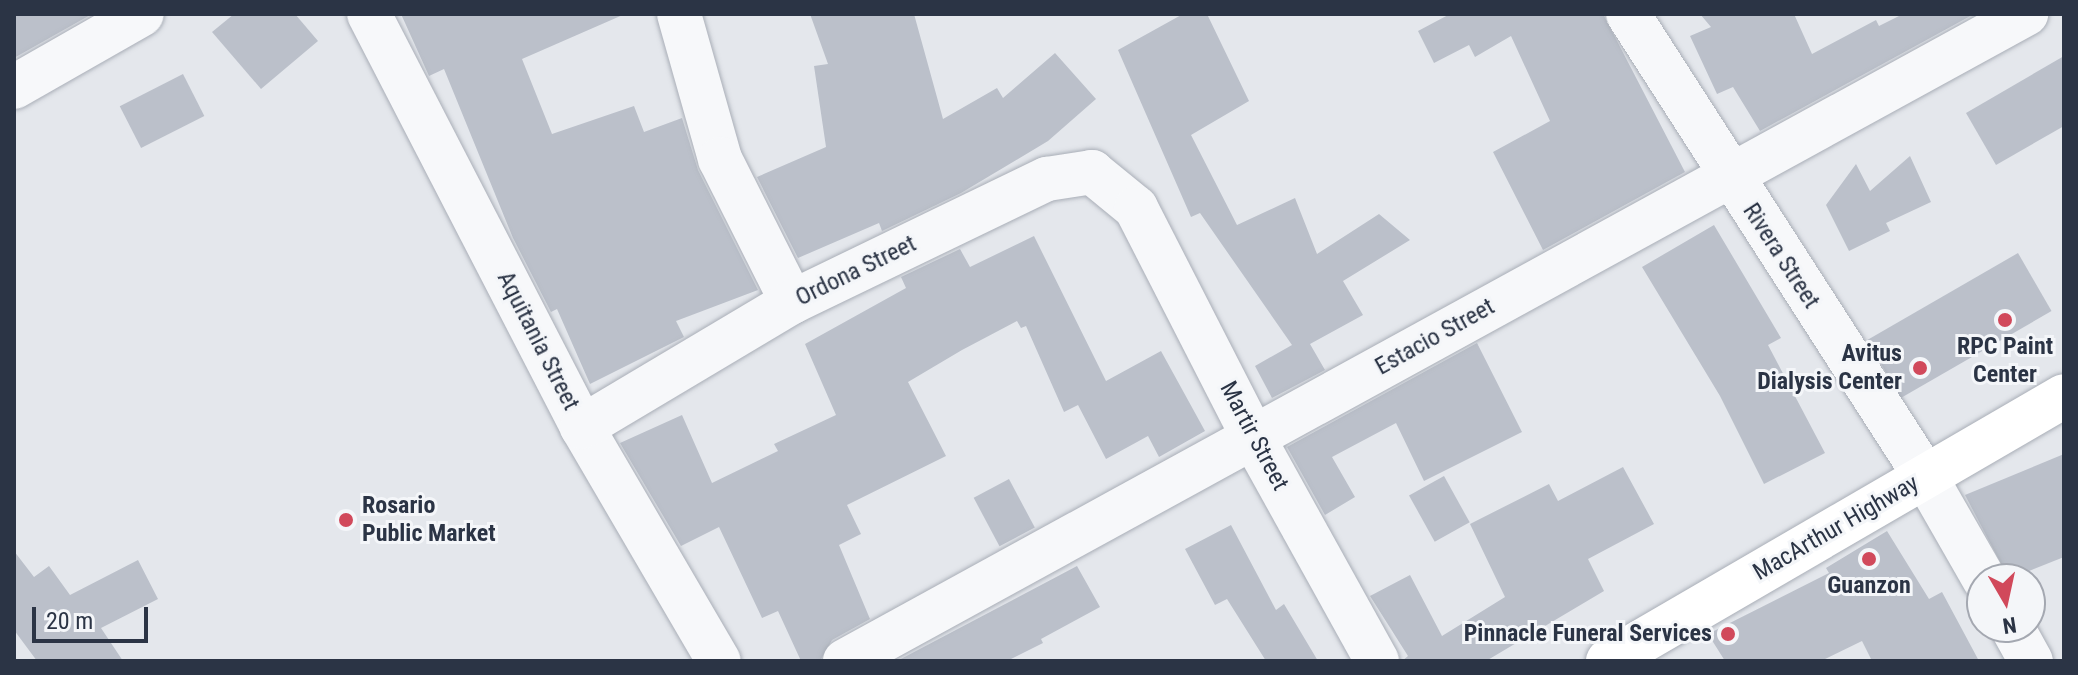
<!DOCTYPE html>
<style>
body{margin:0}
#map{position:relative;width:2078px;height:675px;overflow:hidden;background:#e4e7ec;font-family:"Roboto Condensed",sans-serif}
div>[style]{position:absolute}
.building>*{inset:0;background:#bbc0ca;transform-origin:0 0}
.roads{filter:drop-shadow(0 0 2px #a9aeb7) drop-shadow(0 0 2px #a9aeb7)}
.minor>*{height:44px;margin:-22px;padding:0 22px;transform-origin:22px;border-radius:22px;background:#f7f8fa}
.trunk>*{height:44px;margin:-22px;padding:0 22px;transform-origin:22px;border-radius:22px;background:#fff}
.dots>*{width:22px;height:22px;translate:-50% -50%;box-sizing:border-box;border:4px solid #f4f6f9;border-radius:50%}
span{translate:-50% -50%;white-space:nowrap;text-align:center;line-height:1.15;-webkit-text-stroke:6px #f4f6f9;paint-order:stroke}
.street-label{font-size:24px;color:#2b3445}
.poi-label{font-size:24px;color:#2b3445;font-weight:700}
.right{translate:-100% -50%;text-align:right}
.left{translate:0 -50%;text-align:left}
.frame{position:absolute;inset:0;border:16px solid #2b3445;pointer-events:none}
.north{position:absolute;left:1966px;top:563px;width:80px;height:80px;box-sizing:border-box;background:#f4f6f9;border:2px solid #a4a8b1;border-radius:50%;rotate:171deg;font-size:22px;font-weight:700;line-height:32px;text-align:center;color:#2b3445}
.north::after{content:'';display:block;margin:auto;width:28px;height:36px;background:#d1495b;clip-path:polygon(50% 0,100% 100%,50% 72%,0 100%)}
.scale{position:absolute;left:32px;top:607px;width:116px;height:36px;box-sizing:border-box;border:4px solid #2b3445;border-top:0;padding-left:10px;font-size:24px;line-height:28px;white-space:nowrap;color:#2b3445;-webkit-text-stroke:6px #f4f6f9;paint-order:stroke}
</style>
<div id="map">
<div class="building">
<i style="clip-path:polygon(14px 14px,92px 14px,14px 58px)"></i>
<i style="clip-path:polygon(234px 14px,295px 14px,318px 41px,261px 89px,212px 32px)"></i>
<i style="clip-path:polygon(401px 14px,625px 14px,522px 59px,552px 134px,634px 106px,644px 132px,682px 118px,698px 170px,758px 290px,676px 321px,684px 337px,590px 384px,557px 309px,551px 312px,513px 238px,444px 69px,429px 76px)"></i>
<i style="clip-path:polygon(810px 14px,914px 14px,943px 119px,997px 88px,1003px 98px,1055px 53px,1096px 99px,1048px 141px,961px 193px,882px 231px,879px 223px,798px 258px,757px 177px,826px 147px,814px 66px,828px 64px)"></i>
<i style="clip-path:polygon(1183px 14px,1207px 14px,1249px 101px,1191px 135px,1237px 225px,1295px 198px,1317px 254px,1379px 214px,1410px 240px,1343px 281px,1363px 315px,1310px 344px,1325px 370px,1272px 398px,1255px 366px,1292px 345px,1200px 213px,1191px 217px,1118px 50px)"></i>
<i style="clip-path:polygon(1450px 14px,1603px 14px,1685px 172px,1543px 250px,1493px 152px,1550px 121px,1511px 36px,1475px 57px,1469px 45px,1434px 63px,1418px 31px)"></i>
<i style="clip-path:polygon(1700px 14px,1794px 14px,1812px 54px,1876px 20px,1879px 26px,1903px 14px,1974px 14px,1760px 131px,1733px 87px,1717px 94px,1690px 36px,1711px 27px)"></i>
<i style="clip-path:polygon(2064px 56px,2064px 126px,1996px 165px,1966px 113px)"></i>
<i style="left:183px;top:74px;width:47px;height:71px;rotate:63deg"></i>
<i style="clip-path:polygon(1910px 156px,1931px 202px,1886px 223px,1890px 231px,1849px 251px,1826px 205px,1856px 164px,1870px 191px)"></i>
<i style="clip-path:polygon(1714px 225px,1781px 338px,1768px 345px,1825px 453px,1764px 484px,1720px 396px,1642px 267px)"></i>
<i style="clip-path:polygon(1034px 236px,1106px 381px,1161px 351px,1205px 431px,1159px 457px,1148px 436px,1106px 459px,1078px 405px,1064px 412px,1026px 326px,1021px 328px,1017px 321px,962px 350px,908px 382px,946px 456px,847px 505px,861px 534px,839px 545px,870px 619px,832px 640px,820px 661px,801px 661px,778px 611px,762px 618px,719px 527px,681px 546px,620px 443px,682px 415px,712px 483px,778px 451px,774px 444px,836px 415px,805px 344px,906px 288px,901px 277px,960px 249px,970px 267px)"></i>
<i style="left:2018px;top:253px;width:67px;height:174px;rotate:60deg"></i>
<i style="clip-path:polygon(1477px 343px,1522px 432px,1424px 481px,1396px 423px,1332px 457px,1355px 497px,1325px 515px,1287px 447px)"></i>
<i style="clip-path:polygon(2064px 454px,2064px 557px,2009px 579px,1965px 495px)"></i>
<i style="clip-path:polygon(1623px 467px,1654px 524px,1588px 559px,1604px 591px,1486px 661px,1402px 661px,1408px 656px,1370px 596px,1410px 575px,1442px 636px,1505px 597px,1470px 524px,1549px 484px,1558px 501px)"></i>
<i style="left:1444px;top:476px;width:53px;height:40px;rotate:61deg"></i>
<i style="left:1009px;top:479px;width:55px;height:40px;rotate:62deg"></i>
<i style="clip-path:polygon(1231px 525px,1276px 610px,1284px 604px,1318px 661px,1266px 661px,1227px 599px,1215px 605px,1185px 549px)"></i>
<i style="clip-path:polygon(1887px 531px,1929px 599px,1942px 592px,1979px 661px,1872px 661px,1862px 641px,1821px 661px,1725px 661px,1708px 634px,1829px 573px,1826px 568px)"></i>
<i style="clip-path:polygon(14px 551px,34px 577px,49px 566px,70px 595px,138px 560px,158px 599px,101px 628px,123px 661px,37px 661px,14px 630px)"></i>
<i style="clip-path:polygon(1077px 566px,1100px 607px,1041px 639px,1043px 643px,1007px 661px,897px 661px)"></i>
</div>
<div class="roads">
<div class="minor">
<i style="left:369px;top:14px;width:465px;rotate:62.7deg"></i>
<i style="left:582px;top:427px;width:271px;rotate:59.7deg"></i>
<i style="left:679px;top:14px;width:151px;rotate:74.2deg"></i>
<i style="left:720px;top:159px;width:160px;rotate:63.3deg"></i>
<i style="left:1628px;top:14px;width:549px;rotate:57.26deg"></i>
<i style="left:1925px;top:476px;width:119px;rotate:60.2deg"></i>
<i style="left:14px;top:87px;width:147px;rotate:-29.7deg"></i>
<i style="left:582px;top:427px;width:244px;rotate:-30.8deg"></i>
<i style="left:792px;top:302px;width:283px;rotate:-25.8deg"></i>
<i style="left:1047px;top:179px;width:46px;rotate:-8.8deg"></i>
<i style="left:1092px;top:172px;width:57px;rotate:39.3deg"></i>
<i style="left:1136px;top:208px;width:259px;rotate:62.9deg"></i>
<i style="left:1254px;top:439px;width:254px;rotate:61deg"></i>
<i style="left:2012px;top:627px;width:39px;rotate:61deg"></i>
<i style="left:845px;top:661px;width:1347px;rotate:-28.72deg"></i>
</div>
<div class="trunk">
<i style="left:1608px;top:661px;width:527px;rotate:-30.16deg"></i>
</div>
</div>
<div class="dots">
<i style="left:2005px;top:320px;background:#d1495b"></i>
<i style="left:1920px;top:368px;background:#d1495b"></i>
<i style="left:346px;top:520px;background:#d1495b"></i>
<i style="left:1869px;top:559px;background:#d1495b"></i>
<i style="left:1728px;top:634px;background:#d1495b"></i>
</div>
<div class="street-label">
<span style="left:1781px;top:256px;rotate:57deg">Rivera Street</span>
<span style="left:856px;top:271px;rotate:-26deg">Ordona Street</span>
<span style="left:1435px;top:337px;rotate:-29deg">Estacio Street</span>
<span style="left:538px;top:341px;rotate:63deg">Aquitania Street</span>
<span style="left:1254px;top:436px;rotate:62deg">Martir Street</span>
<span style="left:1836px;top:528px;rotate:-30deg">MacArthur Highway</span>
</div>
<div class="poi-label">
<span style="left:2005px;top:361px">RPC Paint<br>Center</span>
<span class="right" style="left:1902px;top:368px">Avitus<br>Dialysis Center</span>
<span class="left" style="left:362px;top:520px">Rosario<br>Public Market</span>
<span style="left:1869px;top:586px">Guanzon</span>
<span class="right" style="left:1712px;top:634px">Pinnacle Funeral Services</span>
</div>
<div class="frame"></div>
<div class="north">N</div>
<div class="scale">20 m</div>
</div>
